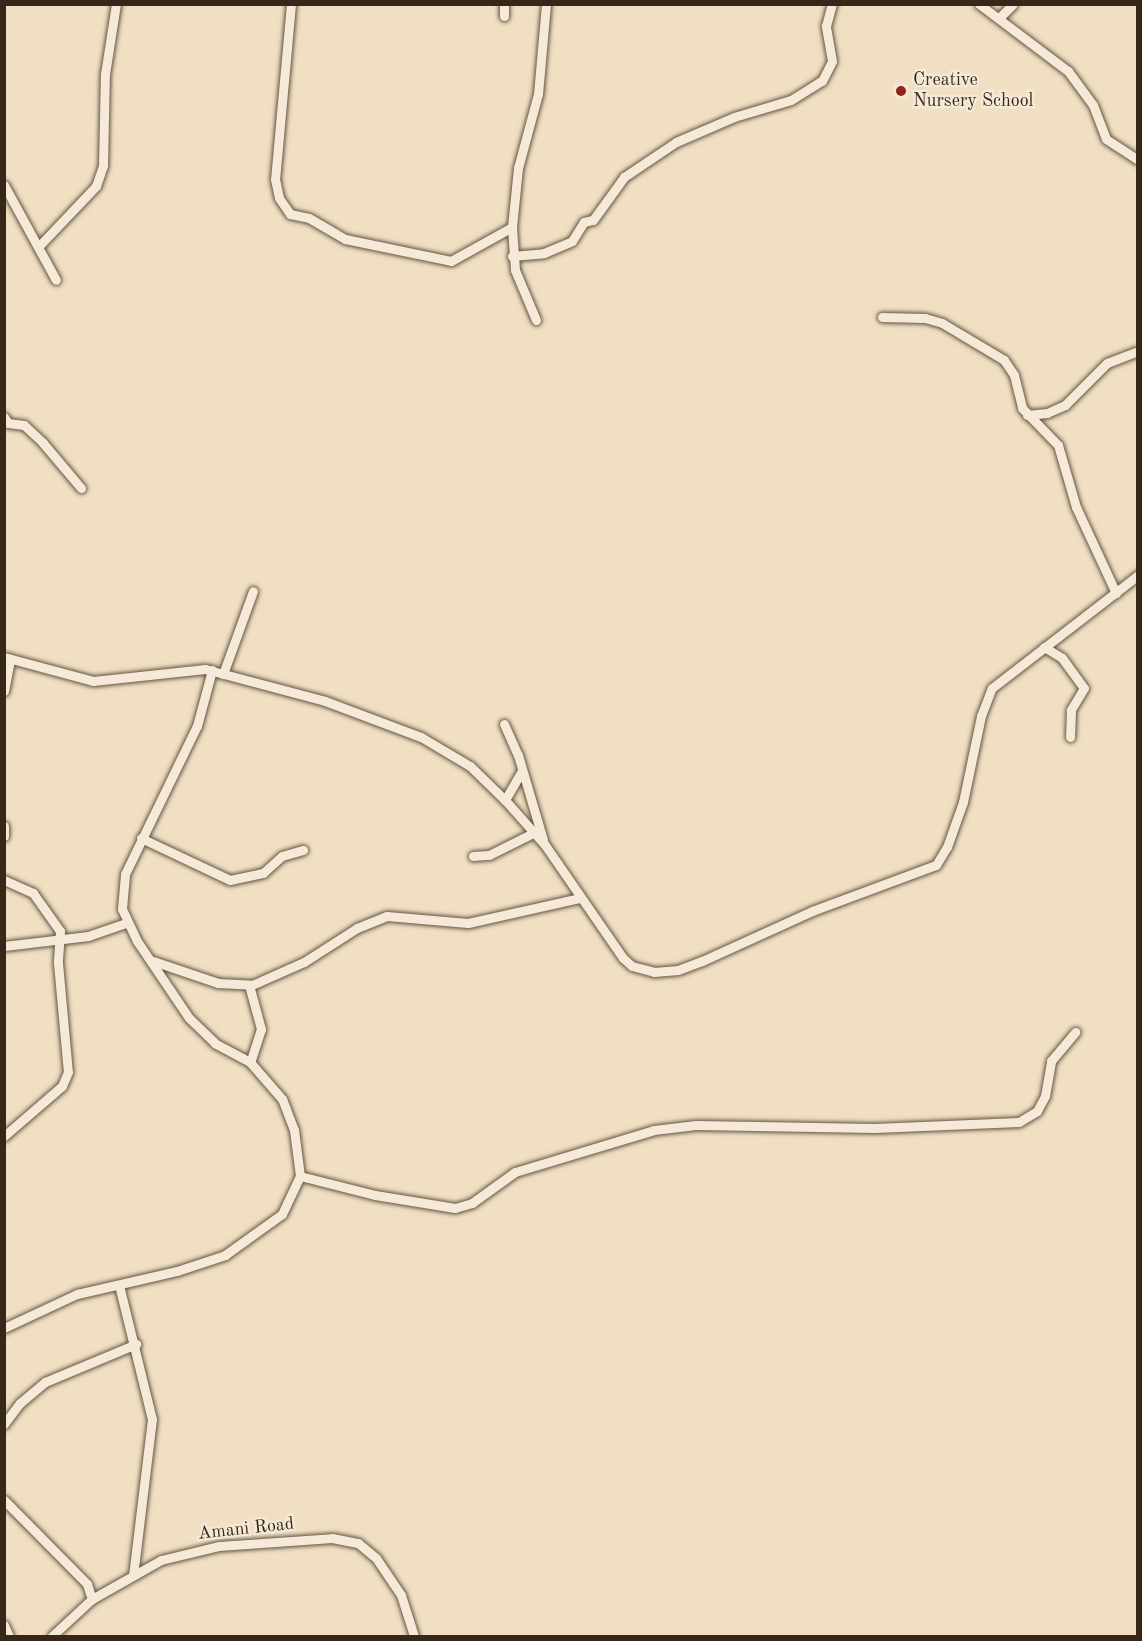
<!DOCTYPE html>
<style>
body{margin:0}
#map{position:relative;width:1142px;height:1641px;overflow:hidden;background:#f0dfc2;font-family:"Old Standard TT",serif}
div>[style]{position:absolute}
.roads{filter:drop-shadow(0 0 2px #645542) drop-shadow(0 0 2px #645542)}
.minor>*{height:9px;margin:-4.5px;padding:0 4.5px;transform-origin:4.5px;border-radius:4.5px;background:#f5ead7}
.dots>*{width:16px;height:16px;translate:-50% -50%;box-sizing:border-box;border:3px solid #f5ead7;border-radius:50%}
span{translate:-50% -50%;white-space:nowrap;text-align:center;line-height:1.15;-webkit-text-stroke:4.5px #f5ead7;paint-order:stroke}
.poi-label{font-size:18px;color:#362718}
.left{translate:0 -50%;text-align:left}
.street-label{font-size:18px;color:#362718}
.frame{position:absolute;inset:0;border:6px solid #362718;pointer-events:none}
</style>
<div id="map">
<div class="roads">
<div class="minor">
<i style="left:291px;top:4px;width:176px;rotate:95.2deg"></i>
<i style="left:275px;top:179px;width:19px;rotate:78deg"></i>
<i style="left:279px;top:198px;width:19px;rotate:55deg"></i>
<i style="left:290px;top:214px;width:19px;rotate:12deg"></i>
<i style="left:309px;top:218px;width:42px;rotate:30.3deg"></i>
<i style="left:345px;top:239px;width:108px;rotate:11.7deg"></i>
<i style="left:451px;top:261px;width:70px;rotate:-29.1deg"></i>
<i style="left:504px;top:4px;width:12px;rotate:90deg"></i>
<i style="left:979px;top:4px;width:111px;rotate:37deg"></i>
<i style="left:1068px;top:71px;width:42px;rotate:53.7deg"></i>
<i style="left:1093px;top:105px;width:36px;rotate:69deg"></i>
<i style="left:1106px;top:139px;width:38px;rotate:33deg"></i>
<i style="left:1000px;top:17px;width:18px;rotate:-45deg"></i>
<i style="left:4px;top:185px;width:108px;rotate:61.3deg"></i>
<i style="left:39px;top:246px;width:83px;rotate:-46.5deg"></i>
<i style="left:96px;top:186px;width:21px;rotate:-71deg"></i>
<i style="left:103px;top:166px;width:92px;rotate:-88.8deg"></i>
<i style="left:105px;top:74px;width:71px;rotate:-81.1deg"></i>
<i style="left:512px;top:256px;width:32px;rotate:-5deg"></i>
<i style="left:544px;top:253px;width:30px;rotate:-23deg"></i>
<i style="left:572px;top:241px;width:22px;rotate:-58deg"></i>
<i style="left:584px;top:222px;width:9px;rotate:-13deg"></i>
<i style="left:593px;top:220px;width:53px;rotate:-54.2deg"></i>
<i style="left:624px;top:177px;width:63px;rotate:-33.9deg"></i>
<i style="left:676px;top:142px;width:63px;rotate:-23.3deg"></i>
<i style="left:734px;top:117px;width:59px;rotate:-16.6deg"></i>
<i style="left:791px;top:100px;width:36px;rotate:-32deg"></i>
<i style="left:822px;top:81px;width:22px;rotate:-63deg"></i>
<i style="left:832px;top:61px;width:36px;rotate:-100deg"></i>
<i style="left:826px;top:26px;width:23px;rotate:-75deg"></i>
<i style="left:882px;top:317px;width:43px;rotate:1.3deg"></i>
<i style="left:925px;top:318px;width:18px;rotate:16deg"></i>
<i style="left:942px;top:323px;width:72px;rotate:30.8deg"></i>
<i style="left:1004px;top:360px;width:18px;rotate:56deg"></i>
<i style="left:1014px;top:375px;width:34px;rotate:76deg"></i>
<i style="left:1022px;top:408px;width:52px;rotate:45.8deg"></i>
<i style="left:1058px;top:445px;width:65px;rotate:73.8deg"></i>
<i style="left:1076px;top:507px;width:95px;rotate:65.1deg"></i>
<i style="left:536px;top:320px;width:54px;rotate:-112.8deg"></i>
<i style="left:515px;top:270px;width:43px;rotate:-94deg"></i>
<i style="left:512px;top:227px;width:59px;rotate:-84.2deg"></i>
<i style="left:518px;top:168px;width:77px;rotate:-74.9deg"></i>
<i style="left:538px;top:94px;width:90px;rotate:-84.9deg"></i>
<i style="left:1027px;top:415px;width:20px;rotate:-6deg"></i>
<i style="left:1047px;top:413px;width:20px;rotate:-24deg"></i>
<i style="left:1065px;top:405px;width:59px;rotate:-45deg"></i>
<i style="left:1107px;top:363px;width:33px;rotate:-21deg"></i>
<i style="left:4px;top:417px;width:7px;rotate:56deg"></i>
<i style="left:8px;top:423px;width:16px;rotate:7deg"></i>
<i style="left:24px;top:425px;width:26px;rotate:43deg"></i>
<i style="left:43px;top:443px;width:59px;rotate:49.8deg"></i>
<i style="left:1044px;top:647px;width:21px;rotate:31deg"></i>
<i style="left:1062px;top:658px;width:37px;rotate:54deg"></i>
<i style="left:1084px;top:688px;width:26px;rotate:121deg"></i>
<i style="left:1071px;top:710px;width:27px;rotate:92deg"></i>
<i style="left:4px;top:657px;width:92px;rotate:15.1deg"></i>
<i style="left:93px;top:681px;width:113px;rotate:-6.1deg"></i>
<i style="left:205px;top:669px;width:124px;rotate:14.9deg"></i>
<i style="left:325px;top:701px;width:103px;rotate:20.6deg"></i>
<i style="left:421px;top:737px;width:57px;rotate:30.6deg"></i>
<i style="left:470px;top:766px;width:49px;rotate:44.2deg"></i>
<i style="left:505px;top:800px;width:60px;rotate:48.4deg"></i>
<i style="left:545px;top:845px;width:137px;rotate:55.4deg"></i>
<i style="left:623px;top:958px;width:12px;rotate:42deg"></i>
<i style="left:632px;top:966px;width:23px;rotate:15deg"></i>
<i style="left:654px;top:972px;width:24px;rotate:-5deg"></i>
<i style="left:678px;top:970px;width:26px;rotate:-21deg"></i>
<i style="left:702px;top:961px;width:121px;rotate:-24.4deg"></i>
<i style="left:812px;top:911px;width:132px;rotate:-20.4deg"></i>
<i style="left:936px;top:865px;width:21px;rotate:-59deg"></i>
<i style="left:947px;top:847px;width:48px;rotate:-70.4deg"></i>
<i style="left:963px;top:802px;width:88px;rotate:-78.2deg"></i>
<i style="left:981px;top:716px;width:30px;rotate:-69deg"></i>
<i style="left:992px;top:688px;width:185px;rotate:-37.7deg"></i>
<i style="left:223px;top:674px;width:88px;rotate:-70.1deg"></i>
<i style="left:4px;top:691px;width:33px;rotate:-79deg"></i>
<i style="left:504px;top:724px;width:34px;rotate:66deg"></i>
<i style="left:518px;top:755px;width:89px;rotate:73.6deg"></i>
<i style="left:505px;top:800px;width:32px;rotate:-60deg"></i>
<i style="left:4px;top:826px;width:10px;rotate:90deg"></i>
<i style="left:141px;top:838px;width:98px;rotate:25.3deg"></i>
<i style="left:230px;top:880px;width:34px;rotate:-12deg"></i>
<i style="left:263px;top:873px;width:25px;rotate:-42deg"></i>
<i style="left:282px;top:856px;width:22px;rotate:-16deg"></i>
<i style="left:473px;top:856px;width:16px;rotate:-4deg"></i>
<i style="left:489px;top:855px;width:51px;rotate:-26.6deg"></i>
<i style="left:4px;top:880px;width:32px;rotate:24deg"></i>
<i style="left:33px;top:893px;width:47px;rotate:54.6deg"></i>
<i style="left:60px;top:931px;width:32px;rotate:94deg"></i>
<i style="left:58px;top:963px;width:109px;rotate:84.8deg"></i>
<i style="left:68px;top:1072px;width:15px;rotate:113deg"></i>
<i style="left:62px;top:1086px;width:77px;rotate:139.2deg"></i>
<i style="left:4px;top:946px;width:85px;rotate:-6.8deg"></i>
<i style="left:88px;top:936px;width:40px;rotate:-18.9deg"></i>
<i style="left:153px;top:961px;width:69px;rotate:18.7deg"></i>
<i style="left:218px;top:983px;width:34px;rotate:3deg"></i>
<i style="left:252px;top:985px;width:57px;rotate:-23.9deg"></i>
<i style="left:304px;top:962px;width:63px;rotate:-32.7deg"></i>
<i style="left:357px;top:928px;width:32px;rotate:-22deg"></i>
<i style="left:387px;top:916px;width:81px;rotate:4.9deg"></i>
<i style="left:468px;top:923px;width:115px;rotate:-12.6deg"></i>
<i style="left:249px;top:985px;width:46px;rotate:74.7deg"></i>
<i style="left:261px;top:1029px;width:35px;rotate:108deg"></i>
<i style="left:300px;top:1176px;width:77px;rotate:14.2deg"></i>
<i style="left:375px;top:1195px;width:81px;rotate:9.2deg"></i>
<i style="left:455px;top:1208px;width:18px;rotate:-16deg"></i>
<i style="left:472px;top:1203px;width:53px;rotate:-35.8deg"></i>
<i style="left:515px;top:1172px;width:145px;rotate:-16.8deg"></i>
<i style="left:654px;top:1130px;width:42px;rotate:-6.8deg"></i>
<i style="left:696px;top:1125px;width:179px;rotate:1deg"></i>
<i style="left:875px;top:1128px;width:144px;rotate:-2.4deg"></i>
<i style="left:1019px;top:1122px;width:21px;rotate:-31deg"></i>
<i style="left:1037px;top:1111px;width:17px;rotate:-62deg"></i>
<i style="left:1045px;top:1096px;width:36px;rotate:-80deg"></i>
<i style="left:1051px;top:1061px;width:38px;rotate:-50deg"></i>
<i style="left:119px;top:1285px;width:138px;rotate:76.2deg"></i>
<i style="left:152px;top:1419px;width:157px;rotate:96.9deg"></i>
<i style="left:4px;top:1328px;width:81px;rotate:-25deg"></i>
<i style="left:77px;top:1294px;width:103px;rotate:-13deg"></i>
<i style="left:177px;top:1271px;width:51px;rotate:-18.4deg"></i>
<i style="left:225px;top:1255px;width:70px;rotate:-35.7deg"></i>
<i style="left:282px;top:1214px;width:42px;rotate:-64.7deg"></i>
<i style="left:300px;top:1176px;width:46px;rotate:-97.4deg"></i>
<i style="left:294px;top:1130px;width:33px;rotate:-111deg"></i>
<i style="left:282px;top:1099px;width:49px;rotate:-130.9deg"></i>
<i style="left:250px;top:1062px;width:40px;rotate:-152deg"></i>
<i style="left:215px;top:1043px;width:36px;rotate:-136deg"></i>
<i style="left:189px;top:1018px;width:93px;rotate:-124deg"></i>
<i style="left:137px;top:941px;width:35px;rotate:-115deg"></i>
<i style="left:122px;top:909px;width:35px;rotate:-85deg"></i>
<i style="left:125px;top:874px;width:165px;rotate:-64.1deg"></i>
<i style="left:197px;top:726px;width:58px;rotate:-75deg"></i>
<i style="left:4px;top:1424px;width:26px;rotate:-53deg"></i>
<i style="left:20px;top:1403px;width:33px;rotate:-40deg"></i>
<i style="left:45px;top:1382px;width:99px;rotate:-22.7deg"></i>
<i style="left:4px;top:1500px;width:118px;rotate:45.3deg"></i>
<i style="left:87px;top:1584px;width:16px;rotate:72deg"></i>
<i style="left:4px;top:1625px;width:12px;rotate:66deg"></i>
<i style="left:52px;top:1636px;width:54px;rotate:-42.8deg"></i>
<i style="left:92px;top:1599px;width:79px;rotate:-29.5deg"></i>
<i style="left:161px;top:1560px;width:60px;rotate:-13.6deg"></i>
<i style="left:219px;top:1546px;width:113px;rotate:-4deg"></i>
<i style="left:332px;top:1538px;width:26px;rotate:11deg"></i>
<i style="left:358px;top:1543px;width:23px;rotate:40deg"></i>
<i style="left:376px;top:1558px;width:45px;rotate:56deg"></i>
<i style="left:401px;top:1595px;width:43px;rotate:72.4deg"></i>
</div>
</div>
<div class="dots">
<i style="left:901px;top:91px;background:#8f2418"></i>
</div>
<div class="poi-label">
<span class="left" style="left:913px;top:91px">Creative<br>Nursery School</span>
</div>
<div class="street-label">
<span style="left:246px;top:1529px;rotate:-6deg">Amani Road</span>
</div>
<div class="frame"></div>
</div>
